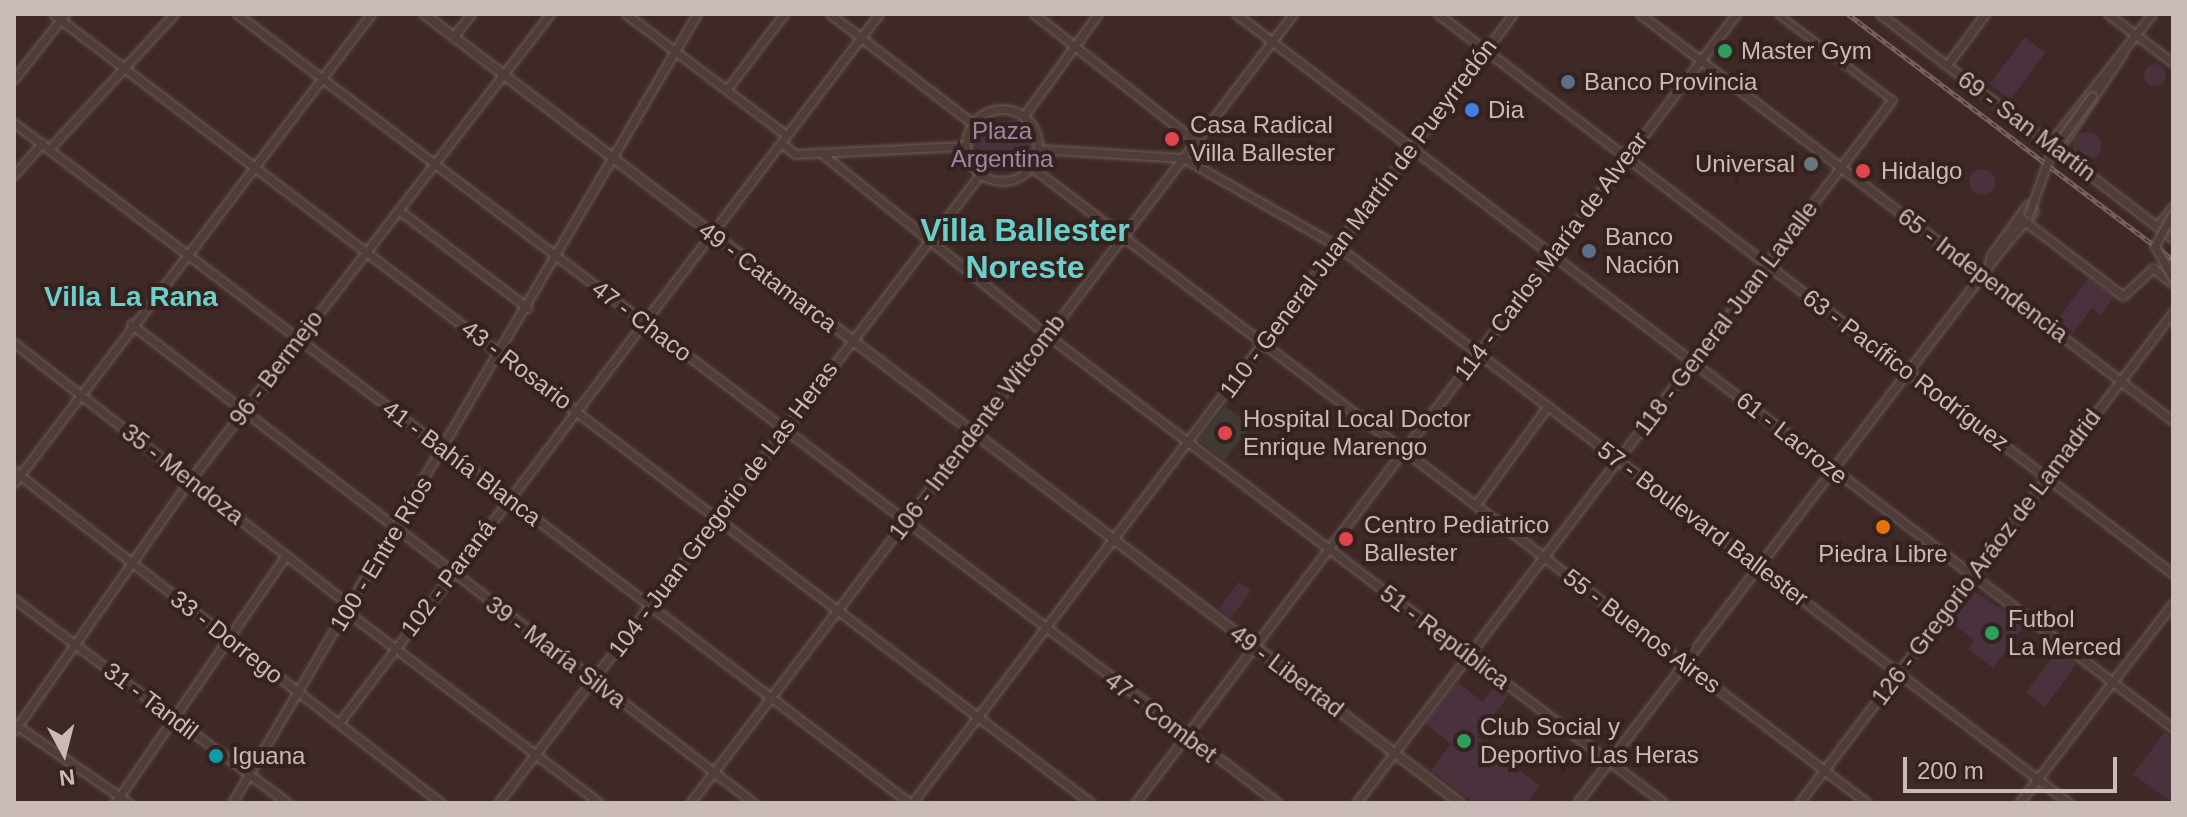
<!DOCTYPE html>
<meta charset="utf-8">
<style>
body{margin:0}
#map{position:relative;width:2187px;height:817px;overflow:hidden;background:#3f2927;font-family:Helvetica,sans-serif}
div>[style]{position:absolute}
.medical>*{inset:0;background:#403b32;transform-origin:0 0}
.round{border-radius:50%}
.green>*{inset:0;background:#49313d;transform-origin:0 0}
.roads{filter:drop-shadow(0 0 2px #6c5b58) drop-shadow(0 0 2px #6c5b58)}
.pedestrian>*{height:5px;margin:-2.5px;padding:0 2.5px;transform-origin:2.5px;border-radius:2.5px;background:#4f3d3a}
.minor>*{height:7px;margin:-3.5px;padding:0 3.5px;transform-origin:3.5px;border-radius:3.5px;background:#4f3d3a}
.minor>.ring{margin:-3.5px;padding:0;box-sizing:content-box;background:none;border:7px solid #4f3d3a;border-radius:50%}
.tertiary>*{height:8px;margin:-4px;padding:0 4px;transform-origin:4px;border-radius:4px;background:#4f3d3a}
.rail>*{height:5px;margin-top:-2.5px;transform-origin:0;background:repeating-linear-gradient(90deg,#34221f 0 6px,#75605d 0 12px);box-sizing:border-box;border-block:2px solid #75605d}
.bridges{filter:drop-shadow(0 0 2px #6c5b58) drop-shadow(0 0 2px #6c5b58)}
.minor-bridge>*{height:7px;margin:-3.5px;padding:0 3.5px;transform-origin:3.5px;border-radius:3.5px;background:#4f3d3a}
.dots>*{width:22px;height:22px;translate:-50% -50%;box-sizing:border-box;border:4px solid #34221f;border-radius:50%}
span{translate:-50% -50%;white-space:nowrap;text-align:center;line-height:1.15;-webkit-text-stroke:8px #34221f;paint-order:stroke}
.poi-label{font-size:24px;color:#c9b9b7}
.left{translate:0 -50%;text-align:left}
.right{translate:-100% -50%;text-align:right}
.street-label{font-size:24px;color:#c9b9b7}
.park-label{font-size:24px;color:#a085a8}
.quarter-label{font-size:28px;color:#6bd0cc;font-weight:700}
.district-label{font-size:32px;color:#6bd0cc;font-weight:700}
.frame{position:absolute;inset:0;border:16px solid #c9b9b7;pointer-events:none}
.north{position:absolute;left:24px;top:713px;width:80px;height:80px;-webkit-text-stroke:6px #34221f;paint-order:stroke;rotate:173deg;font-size:22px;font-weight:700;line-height:32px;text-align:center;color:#c9b9b7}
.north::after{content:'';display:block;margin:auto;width:28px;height:36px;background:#c9b9b7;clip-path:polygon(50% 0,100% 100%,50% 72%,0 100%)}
.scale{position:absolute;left:1903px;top:757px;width:214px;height:36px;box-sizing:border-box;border:4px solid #c9b9b7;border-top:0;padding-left:10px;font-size:24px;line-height:28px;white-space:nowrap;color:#c9b9b7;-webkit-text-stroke:6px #34221f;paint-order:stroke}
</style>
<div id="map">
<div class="medical">
<i class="round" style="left:1162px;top:131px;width:20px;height:20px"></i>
<i style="left:1225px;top:406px;width:33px;height:43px;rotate:38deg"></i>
</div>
<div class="green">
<i style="left:2025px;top:37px;width:26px;height:59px;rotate:37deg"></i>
<i class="round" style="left:2144px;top:64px;width:22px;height:22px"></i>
<i style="clip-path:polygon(1024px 119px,1034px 141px,1030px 164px,977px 170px,969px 146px,976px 124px)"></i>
<i class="round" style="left:2073px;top:132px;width:28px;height:28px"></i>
<i class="round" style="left:1969px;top:169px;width:26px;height:26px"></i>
<i style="clip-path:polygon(2089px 278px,2114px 297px,2101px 315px,2092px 308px,2073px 333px,2056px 321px)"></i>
<i style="left:1239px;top:582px;width:15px;height:33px;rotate:37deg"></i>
<i style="clip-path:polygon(1972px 589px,2025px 625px,1993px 668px,1968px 649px,1974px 640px,1949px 620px)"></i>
<i style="left:2057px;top:650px;width:24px;height:53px;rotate:36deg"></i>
<i style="clip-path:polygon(1458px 682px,1482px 702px,1496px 685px,1509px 695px,1477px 737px,1540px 786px,1527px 803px,1474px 803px,1431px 770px,1451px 744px,1425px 724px)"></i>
<i style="clip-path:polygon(2165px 732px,2173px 738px,2173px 803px,2133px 774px)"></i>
</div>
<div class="roads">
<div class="pedestrian">
<i style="left:1778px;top:14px;width:143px;rotate:37deg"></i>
</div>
<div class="minor">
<i style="left:53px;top:14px;width:1304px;rotate:37.24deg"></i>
<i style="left:237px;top:14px;width:1306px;rotate:37.16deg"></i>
<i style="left:626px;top:14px;width:201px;rotate:37.1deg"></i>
<i style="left:830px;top:14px;width:178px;rotate:37.5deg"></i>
<i style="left:1034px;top:14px;width:205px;rotate:38.3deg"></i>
<i style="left:1236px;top:14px;width:1178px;rotate:37.31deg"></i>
<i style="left:1438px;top:14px;width:924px;rotate:37.3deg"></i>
<i style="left:1640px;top:14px;width:671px;rotate:37.37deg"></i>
<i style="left:1880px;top:14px;width:369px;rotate:37.5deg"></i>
<i style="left:2108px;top:14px;width:81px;rotate:37deg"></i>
<i style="left:453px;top:37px;width:29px;rotate:-52deg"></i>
<i style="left:1947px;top:65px;width:64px;rotate:-53.3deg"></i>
<i style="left:14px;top:79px;width:83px;rotate:-51.9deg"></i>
<i style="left:727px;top:89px;width:94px;rotate:-52.8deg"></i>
<i class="ring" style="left:966px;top:109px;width:65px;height:65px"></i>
<i style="left:1026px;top:113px;width:122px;rotate:-54deg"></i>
<i style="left:14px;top:123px;width:1125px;rotate:37.2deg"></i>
<i style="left:781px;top:143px;width:18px;rotate:38deg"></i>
<i style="left:795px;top:154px;width:169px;rotate:-2.7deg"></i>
<i style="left:2050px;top:143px;width:164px;rotate:-51.7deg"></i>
<i style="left:50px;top:148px;width:183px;rotate:-47.2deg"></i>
<i style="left:1039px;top:149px;width:144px;rotate:3.6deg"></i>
<i style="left:1183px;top:158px;width:177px;rotate:29.7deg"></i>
<i style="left:1337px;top:246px;width:920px;rotate:37.27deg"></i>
<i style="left:2058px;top:150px;width:117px;rotate:-56.2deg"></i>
<i style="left:821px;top:153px;width:290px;rotate:38.8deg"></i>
<i style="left:1047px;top:335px;width:774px;rotate:37.18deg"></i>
<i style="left:1034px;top:169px;width:1047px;rotate:37.27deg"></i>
<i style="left:14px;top:175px;width:43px;rotate:-48.8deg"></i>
<i style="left:2027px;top:205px;width:9px;rotate:41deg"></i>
<i style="left:2034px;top:211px;width:69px;rotate:130.9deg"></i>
<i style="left:1989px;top:263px;width:8px;rotate:-76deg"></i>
<i style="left:1991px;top:255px;width:62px;rotate:-54.2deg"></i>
<i style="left:401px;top:212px;width:159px;rotate:37.1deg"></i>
<i style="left:2026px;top:222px;width:122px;rotate:37.3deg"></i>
<i style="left:2123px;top:296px;width:41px;rotate:-43deg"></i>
<i style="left:2153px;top:268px;width:26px;rotate:39deg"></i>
<i style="left:2157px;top:226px;width:26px;rotate:-51deg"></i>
<i style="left:131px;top:324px;width:786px;rotate:37.56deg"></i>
<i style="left:14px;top:343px;width:427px;rotate:38deg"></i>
<i style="left:14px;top:471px;width:541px;rotate:37.87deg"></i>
<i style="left:14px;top:483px;width:589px;rotate:-52.72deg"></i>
<i style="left:1476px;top:504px;width:122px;rotate:-53.7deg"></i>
<i style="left:14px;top:599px;width:342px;rotate:36.7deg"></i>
<i style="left:347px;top:612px;width:317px;rotate:37.1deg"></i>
<i style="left:339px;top:723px;width:891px;rotate:-52.71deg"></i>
<i style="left:16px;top:725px;width:137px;rotate:34.6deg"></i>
<i style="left:14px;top:731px;width:307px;rotate:-55deg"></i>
<i style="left:190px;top:480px;width:589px;rotate:-52.31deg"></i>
<i style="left:115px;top:803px;width:301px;rotate:-55.4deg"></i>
<i style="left:232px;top:803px;width:916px;rotate:-59.49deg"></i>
<i style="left:498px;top:803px;width:789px;rotate:-52.52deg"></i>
<i style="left:690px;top:803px;width:993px;rotate:-52.61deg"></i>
<i style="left:912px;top:803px;width:992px;rotate:-52.7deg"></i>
<i style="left:1135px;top:803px;width:992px;rotate:-52.7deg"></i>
<i style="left:1356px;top:803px;width:884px;rotate:-52.68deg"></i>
<i style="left:1577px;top:803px;width:743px;rotate:-52.54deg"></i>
<i style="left:1799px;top:803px;width:617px;rotate:-52.7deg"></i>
<i style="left:2019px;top:803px;width:252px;rotate:-52.4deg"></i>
</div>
<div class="tertiary">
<i style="left:424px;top:14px;width:1302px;rotate:37.29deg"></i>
</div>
</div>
<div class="rail">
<i style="left:1848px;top:14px;width:408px;rotate:37.1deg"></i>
</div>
<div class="bridges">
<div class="minor-bridge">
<i style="left:2029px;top:213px;width:64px;rotate:-69.9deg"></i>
<i style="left:2051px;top:153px;width:70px;rotate:-54.3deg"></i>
<i style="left:2173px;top:213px;width:38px;rotate:119deg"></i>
<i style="left:2155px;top:246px;width:38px;rotate:61deg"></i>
</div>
</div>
<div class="dots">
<i style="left:1725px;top:51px;background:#2e9e5b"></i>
<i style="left:1568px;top:82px;background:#5c6f8a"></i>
<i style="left:1472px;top:110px;background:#3f7fe0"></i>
<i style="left:1172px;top:139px;background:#e0444e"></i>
<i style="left:1811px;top:164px;background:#6b7280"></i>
<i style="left:1863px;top:171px;background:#e0444e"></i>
<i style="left:1589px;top:251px;background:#5c6f8a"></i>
<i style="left:1225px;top:433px;background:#e0444e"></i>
<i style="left:1883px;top:527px;background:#e8710a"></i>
<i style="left:1346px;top:539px;background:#e0444e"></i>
<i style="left:1992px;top:633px;background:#2e9e5b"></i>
<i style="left:1464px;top:741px;background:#2e9e5b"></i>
<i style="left:216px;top:756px;background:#0f9aa8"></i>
</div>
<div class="poi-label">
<span class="left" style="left:1741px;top:51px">Master Gym</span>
<span class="left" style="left:1584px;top:82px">Banco Provincia</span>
<span class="left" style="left:1488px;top:110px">Dia</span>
<span class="left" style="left:1190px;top:139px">Casa Radical<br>Villa Ballester</span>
<span class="right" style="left:1795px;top:164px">Universal</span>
<span class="left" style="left:1881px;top:171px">Hidalgo</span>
<span class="left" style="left:1605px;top:251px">Banco<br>Nación</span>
<span class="left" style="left:1243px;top:433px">Hospital Local Doctor<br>Enrique Marengo</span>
<span class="left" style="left:1364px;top:539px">Centro Pediatrico<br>Ballester</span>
<span style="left:1883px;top:554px">Piedra Libre</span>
<span class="left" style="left:2008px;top:633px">Futbol<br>La Merced</span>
<span class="left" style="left:1480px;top:741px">Club Social y<br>Deportivo Las Heras</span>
<span class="left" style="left:232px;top:756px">Iguana</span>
</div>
<div class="street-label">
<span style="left:2027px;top:126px;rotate:37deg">69 - San Martín</span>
<span style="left:1358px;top:218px;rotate:-53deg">110 - General Juan Martín de Pueyrredón</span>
<span style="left:1551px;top:256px;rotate:-53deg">114 - Carlos María de Alvear</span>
<span style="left:1983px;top:275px;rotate:37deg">65 - Independencia</span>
<span style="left:768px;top:277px;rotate:37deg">49 - Catamarca</span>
<span style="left:1726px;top:318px;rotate:-53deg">118 - General Juan Lavalle</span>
<span style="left:642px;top:321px;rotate:37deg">47 - Chaco</span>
<span style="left:517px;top:365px;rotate:37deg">43 - Rosario</span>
<span style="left:276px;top:368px;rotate:-53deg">96 - Bermejo</span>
<span style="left:1906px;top:370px;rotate:37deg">63 - Pacífico Rodríguez</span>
<span style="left:977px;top:427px;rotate:-53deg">106 - Intendente Witcomb</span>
<span style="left:1792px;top:438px;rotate:38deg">61 - Lacroze</span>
<span style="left:462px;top:463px;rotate:37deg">41 - Bahía Blanca</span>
<span style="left:183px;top:474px;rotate:38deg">35 - Mendoza</span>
<span style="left:723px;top:509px;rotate:-53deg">104 - Juan Gregorio de Las Heras</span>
<span style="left:1703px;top:524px;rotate:37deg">57 - Boulevard Ballester</span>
<span style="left:381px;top:554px;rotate:-59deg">100 - Entre Ríos</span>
<span style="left:1986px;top:557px;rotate:-53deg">126 - Gregorio Aráoz de Lamadrid</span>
<span style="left:448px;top:578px;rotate:-53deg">102 - Paraná</span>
<span style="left:1642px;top:631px;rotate:37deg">55 - Buenos Aires</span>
<span style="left:227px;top:637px;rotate:38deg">33 - Dorrego</span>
<span style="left:1445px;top:637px;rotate:37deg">51 - República</span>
<span style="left:556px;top:652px;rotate:37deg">39 - María Silva</span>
<span style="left:1287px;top:671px;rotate:37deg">49 - Libertad</span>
<span style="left:151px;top:701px;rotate:37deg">31 - Tandil</span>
<span style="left:1161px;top:717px;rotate:37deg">47 - Combet</span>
</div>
<div class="park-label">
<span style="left:1002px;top:145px">Plaza<br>Argentina</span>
</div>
<div class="quarter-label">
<span style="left:131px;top:297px">Villa La Rana</span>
</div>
<div class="district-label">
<span style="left:1025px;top:249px">Villa Ballester<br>Noreste</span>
</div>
<div class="frame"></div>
<div class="north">N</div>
<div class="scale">200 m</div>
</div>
